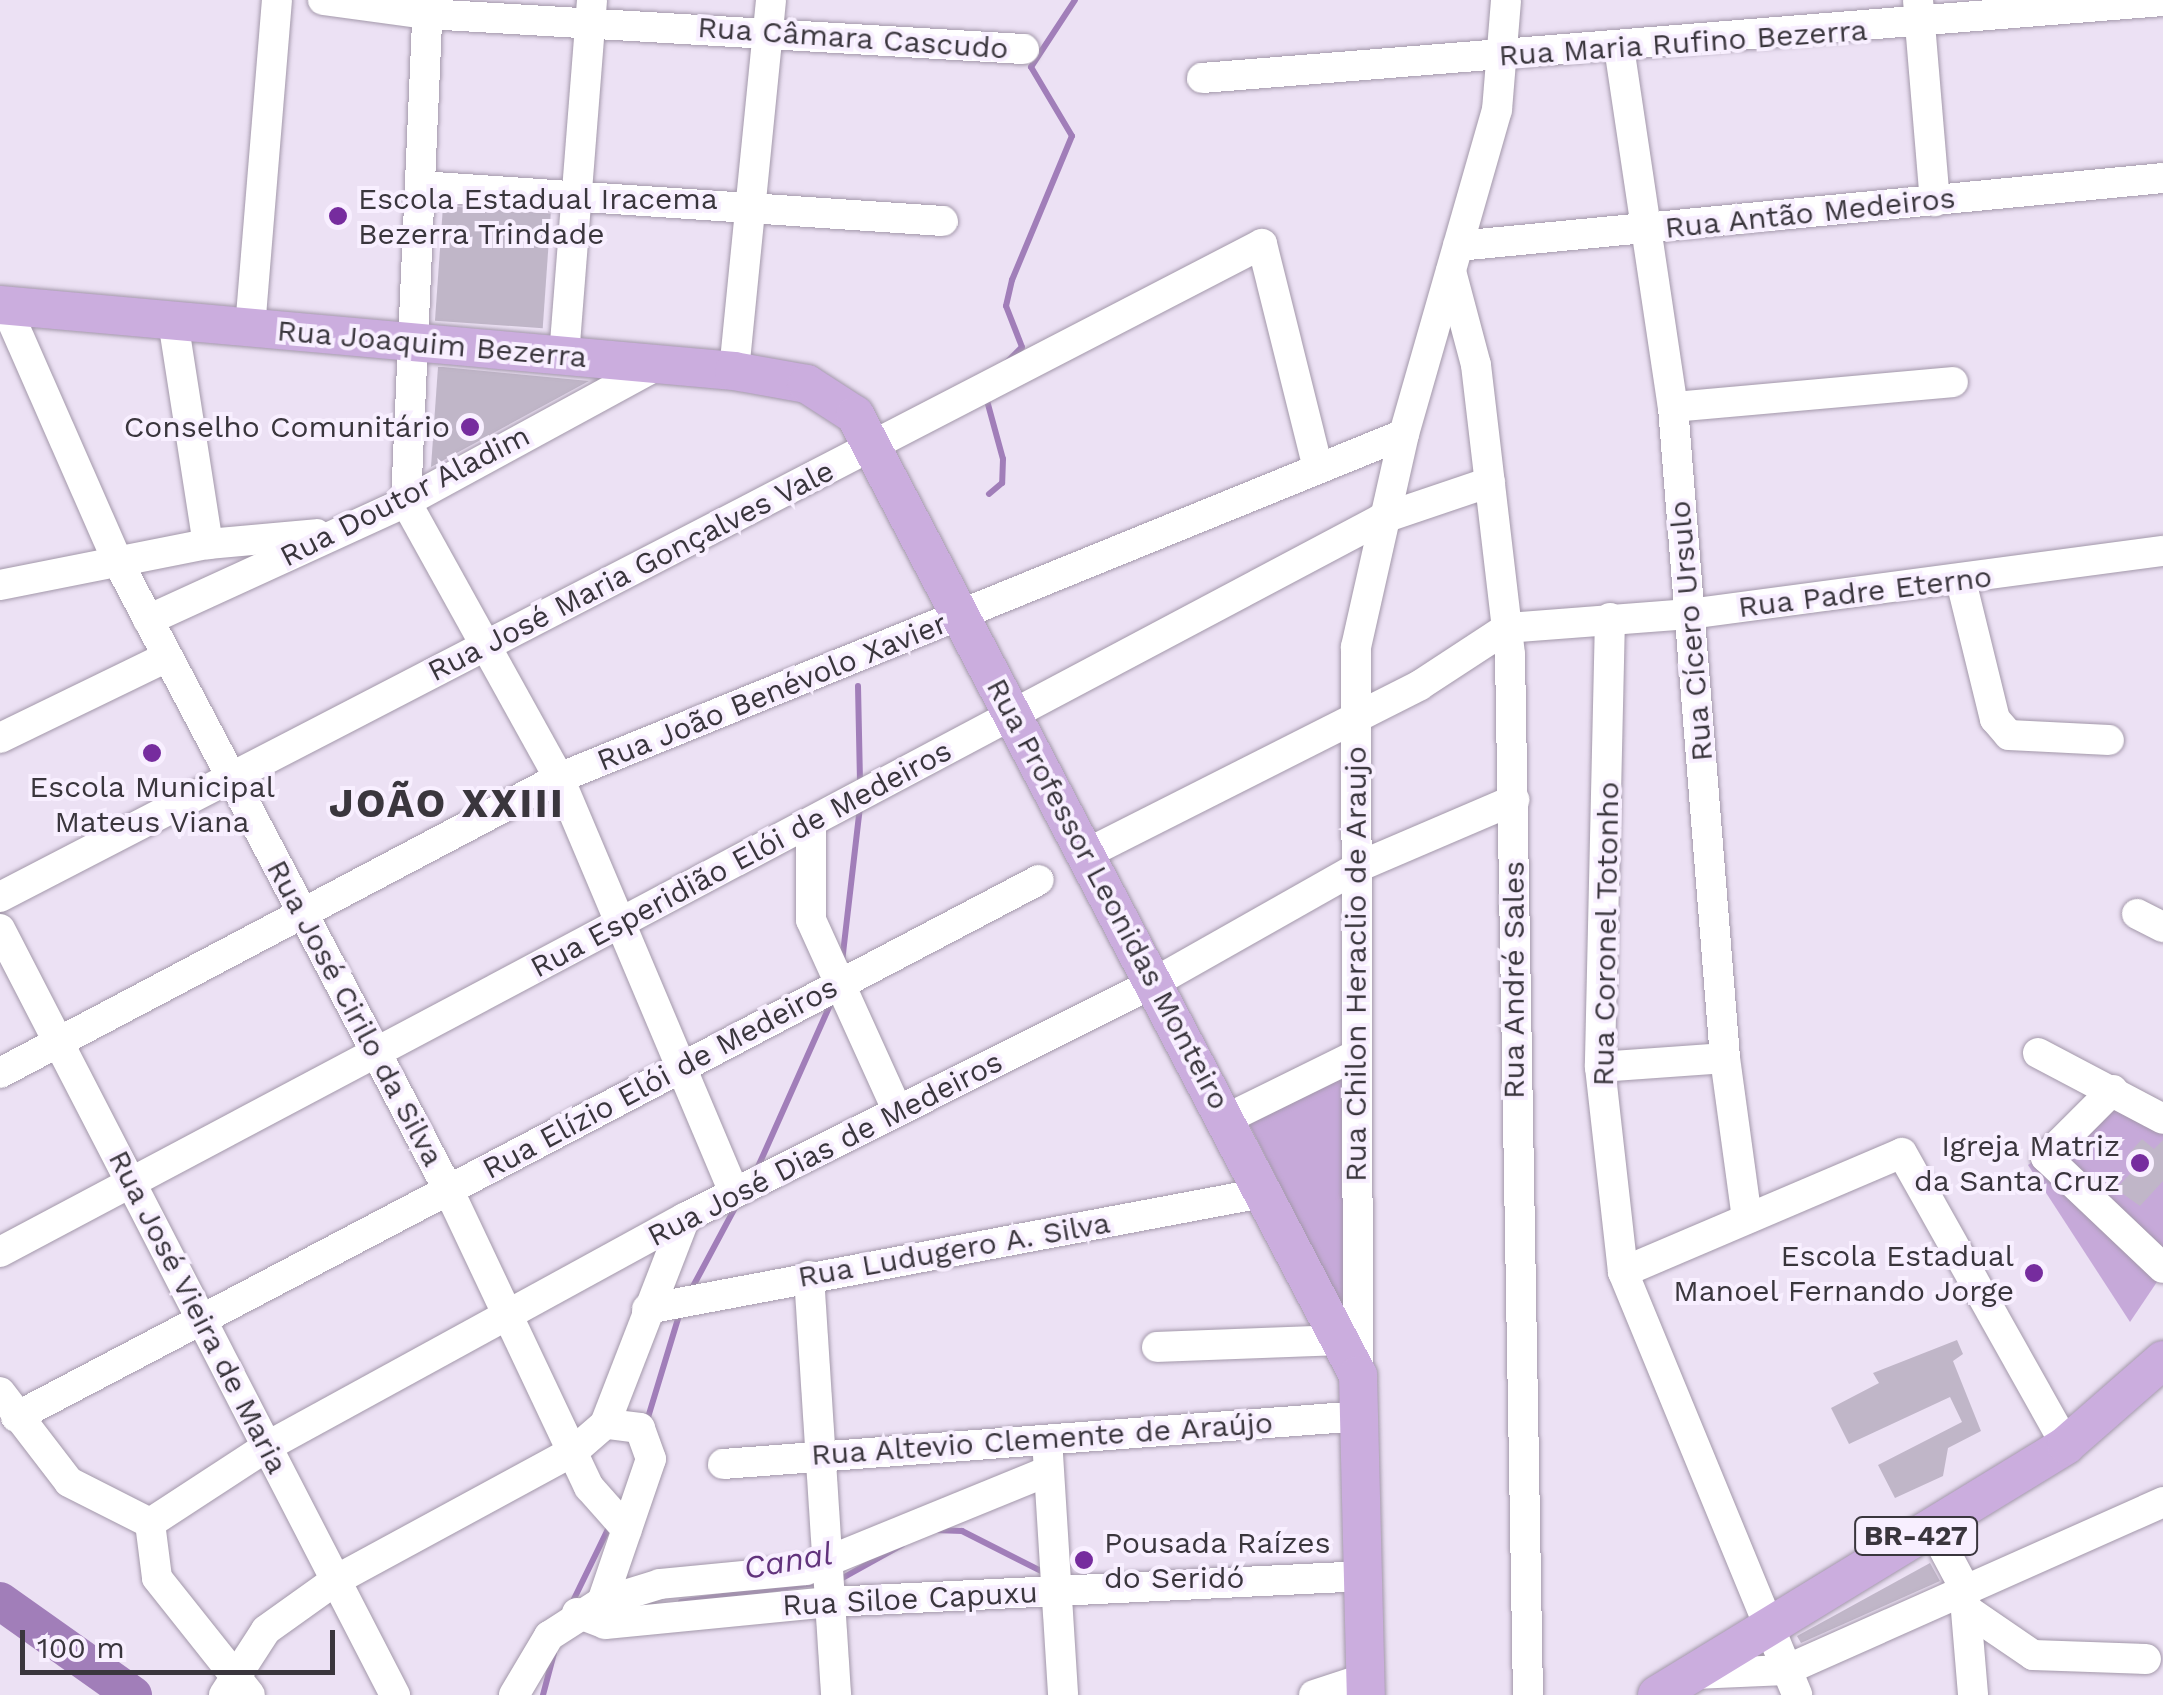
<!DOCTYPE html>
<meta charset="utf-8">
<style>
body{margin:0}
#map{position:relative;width:2163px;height:1695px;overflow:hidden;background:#ece1f4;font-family:"Work Sans",sans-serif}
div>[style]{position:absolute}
.green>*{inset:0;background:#c6a9d9}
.stream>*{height:6px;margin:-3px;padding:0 3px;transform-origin:3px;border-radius:3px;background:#a17eb9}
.river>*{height:38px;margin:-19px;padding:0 19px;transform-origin:19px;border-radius:19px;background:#a17eb9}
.building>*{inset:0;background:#c0b6c8;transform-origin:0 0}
.roads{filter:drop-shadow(0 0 2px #a398aa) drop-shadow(0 0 2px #a398aa)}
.minor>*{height:30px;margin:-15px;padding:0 15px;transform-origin:15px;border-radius:15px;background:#fff}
.major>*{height:38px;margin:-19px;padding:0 19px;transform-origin:19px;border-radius:19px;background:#cbadde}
.dots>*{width:28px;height:28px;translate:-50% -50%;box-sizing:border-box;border:5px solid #f8efff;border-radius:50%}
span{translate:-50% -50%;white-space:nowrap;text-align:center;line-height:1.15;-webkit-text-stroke:8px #f8efff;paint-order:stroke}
.shield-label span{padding:2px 8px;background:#f8efff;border:2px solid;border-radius:8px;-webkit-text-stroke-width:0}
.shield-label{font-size:28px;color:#3a363d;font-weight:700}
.street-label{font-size:30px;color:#3a363d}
.poi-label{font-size:30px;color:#3a363d}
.left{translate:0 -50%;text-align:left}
.right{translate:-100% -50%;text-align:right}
.water-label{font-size:32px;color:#61337c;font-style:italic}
.district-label{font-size:40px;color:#3a363d;font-weight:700;letter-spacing:2.5px}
.scale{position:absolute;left:20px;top:1630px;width:315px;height:45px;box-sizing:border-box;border:5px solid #3a363d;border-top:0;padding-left:12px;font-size:30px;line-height:35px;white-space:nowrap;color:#3a363d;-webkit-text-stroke:8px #f8efff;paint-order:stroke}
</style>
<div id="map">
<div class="green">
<i style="clip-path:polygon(1346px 1077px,1347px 1316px,1247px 1120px)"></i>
<i style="clip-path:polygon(2125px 1097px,2163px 1123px,2163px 1273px,2130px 1322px,2028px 1165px)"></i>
</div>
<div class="stream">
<i style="left:1007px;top:362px;width:21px;rotate:-45deg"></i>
<i style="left:1022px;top:347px;width:44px;rotate:-111.3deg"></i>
<i style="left:1006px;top:306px;width:27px;rotate:-77deg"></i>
<i style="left:1012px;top:280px;width:156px;rotate:-67.4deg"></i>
<i style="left:1072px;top:136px;width:80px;rotate:-120.7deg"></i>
<i style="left:1031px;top:67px;width:80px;rotate:-56.7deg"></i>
<i style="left:986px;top:397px;width:64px;rotate:74.7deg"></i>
<i style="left:1003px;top:459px;width:24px;rotate:92deg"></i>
<i style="left:1002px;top:483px;width:17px;rotate:140deg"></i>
<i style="left:858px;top:686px;width:97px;rotate:88.8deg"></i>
<i style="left:842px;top:962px;width:157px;rotate:-83.4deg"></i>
<i style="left:757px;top:1169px;width:182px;rotate:-66deg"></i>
<i style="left:690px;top:1292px;width:98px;rotate:-61.9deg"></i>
<i style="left:646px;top:1424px;width:117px;rotate:-73.1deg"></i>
<i style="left:935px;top:1530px;width:27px;rotate:2deg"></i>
<i style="left:962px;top:1531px;width:95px;rotate:26.8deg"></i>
<i style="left:839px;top:1580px;width:72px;rotate:-29.1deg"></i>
<i style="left:681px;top:1602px;width:142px;rotate:-8.1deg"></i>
<i style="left:572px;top:1603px;width:87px;rotate:-64deg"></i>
<i style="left:543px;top:1695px;width:43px;rotate:-75.3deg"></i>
</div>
<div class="river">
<i style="left:0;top:1601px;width:163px;rotate:35.3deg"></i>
</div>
<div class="building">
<i style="left:443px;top:206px;width:108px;height:115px;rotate:4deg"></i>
<i style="clip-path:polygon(438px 367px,443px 367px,589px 381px,431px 467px)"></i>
<i style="clip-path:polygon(2142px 1139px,2154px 1149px,2163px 1140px,2163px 1181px,2140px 1206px,2116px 1189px,2140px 1163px,2127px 1156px)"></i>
<i style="clip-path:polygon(1957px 1340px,1963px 1354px,1953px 1361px,1981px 1431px,1948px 1448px,1943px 1476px,1895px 1498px,1878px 1465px,1962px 1422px,1950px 1397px,1849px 1444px,1831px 1408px,1879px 1383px,1873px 1373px)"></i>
<i style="clip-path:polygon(1930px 1563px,1940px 1581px,1801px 1643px,1797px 1636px)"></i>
</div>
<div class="roads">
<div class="minor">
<i style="left:323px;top:0;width:105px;rotate:7.7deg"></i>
<i style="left:427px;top:14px;width:598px;rotate:3.36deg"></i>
<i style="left:428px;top:0;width:502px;rotate:92.51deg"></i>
<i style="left:406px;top:502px;width:316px;rotate:61deg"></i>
<i style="left:559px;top:778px;width:450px;rotate:67.1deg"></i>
<i style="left:1918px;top:0;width:202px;rotate:85.2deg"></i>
<i style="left:1619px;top:47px;width:364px;rotate:81.5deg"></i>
<i style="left:1673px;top:407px;width:653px;rotate:85.43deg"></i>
<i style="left:1725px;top:1058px;width:162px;rotate:82.2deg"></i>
<i style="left:1202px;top:78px;width:964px;rotate:-4.58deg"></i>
<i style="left:420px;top:186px;width:524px;rotate:3.83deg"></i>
<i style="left:1458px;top:246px;width:708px;rotate:-5.51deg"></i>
<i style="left:1451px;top:271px;width:97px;rotate:75.1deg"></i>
<i style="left:1476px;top:365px;width:292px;rotate:83.3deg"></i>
<i style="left:1510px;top:655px;width:1040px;rotate:89.01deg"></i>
<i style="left:5px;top:305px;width:279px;rotate:66.3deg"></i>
<i style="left:117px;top:560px;width:711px;rotate:62.25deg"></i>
<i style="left:448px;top:1189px;width:330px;rotate:64.7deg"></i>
<i style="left:589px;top:1487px;width:57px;rotate:48.5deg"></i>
<i style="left:173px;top:321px;width:226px;rotate:81.1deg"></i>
<i style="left:250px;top:328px;width:329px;rotate:-85.3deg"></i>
<i style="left:564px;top:356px;width:357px;rotate:-85.5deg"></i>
<i style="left:734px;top:371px;width:373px;rotate:-84.3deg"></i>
<i style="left:1673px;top:407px;width:281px;rotate:-5.1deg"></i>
<i style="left:1961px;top:581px;width:142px;rotate:76.2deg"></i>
<i style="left:1995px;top:719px;width:21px;rotate:49deg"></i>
<i style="left:2009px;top:735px;width:100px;rotate:2.9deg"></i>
<i style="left:0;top:585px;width:212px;rotate:-11.2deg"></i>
<i style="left:208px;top:544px;width:109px;rotate:-5.2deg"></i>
<i style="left:1610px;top:618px;width:449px;rotate:91.3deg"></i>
<i style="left:1600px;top:1067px;width:206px;rotate:83.6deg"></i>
<i style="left:1623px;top:1272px;width:457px;rotate:67.6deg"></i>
<i style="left:148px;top:620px;width:284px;rotate:-24.6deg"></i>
<i style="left:406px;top:502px;width:288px;rotate:-28.6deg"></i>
<i style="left:0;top:738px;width:186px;rotate:-25.9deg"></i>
<i style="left:811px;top:823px;width:97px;rotate:90deg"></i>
<i style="left:811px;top:920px;width:209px;rotate:65.6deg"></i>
<i style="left:1088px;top:853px;width:372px;rotate:-26.8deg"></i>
<i style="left:1420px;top:685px;width:104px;rotate:-33.2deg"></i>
<i style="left:1507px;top:628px;width:184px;rotate:-4.4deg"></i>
<i style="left:1690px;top:614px;width:477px;rotate:-7.6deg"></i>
<i style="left:0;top:897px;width:1421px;rotate:-27.36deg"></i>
<i style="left:1262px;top:244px;width:231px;rotate:76deg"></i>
<i style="left:2137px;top:914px;width:29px;rotate:27deg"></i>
<i style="left:0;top:929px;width:862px;rotate:62.72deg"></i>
<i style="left:2038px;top:1053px;width:141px;rotate:27.8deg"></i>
<i style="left:1600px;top:1067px;width:125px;rotate:-4.1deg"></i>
<i style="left:0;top:1073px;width:632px;rotate:-27.82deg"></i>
<i style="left:559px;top:778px;width:912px;rotate:-22.15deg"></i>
<i style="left:2113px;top:1090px;width:95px;rotate:135deg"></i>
<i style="left:2046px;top:1157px;width:161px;rotate:43.5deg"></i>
<i style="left:1226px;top:1119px;width:145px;rotate:-26.2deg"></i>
<i style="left:0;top:1252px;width:1563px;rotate:-27.96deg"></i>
<i style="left:1381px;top:519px;width:115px;rotate:-18.7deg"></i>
<i style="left:1623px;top:1272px;width:303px;rotate:-23.1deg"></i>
<i style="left:1902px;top:1153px;width:335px;rotate:60.7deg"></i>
<i style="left:809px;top:1276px;width:420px;rotate:86.3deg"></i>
<i style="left:647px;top:1309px;width:626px;rotate:-10.68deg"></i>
<i style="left:1157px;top:1347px;width:183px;rotate:-2.2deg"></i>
<i style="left:1358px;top:1373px;width:726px;rotate:-90.16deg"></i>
<i style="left:1356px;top:647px;width:218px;rotate:-77.3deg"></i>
<i style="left:1404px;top:434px;width:337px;rotate:-74deg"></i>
<i style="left:1497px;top:110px;width:110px;rotate:-85.3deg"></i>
<i style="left:0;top:1392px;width:113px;rotate:52.5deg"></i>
<i style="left:69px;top:1482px;width:91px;rotate:26.8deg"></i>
<i style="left:150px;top:1523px;width:55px;rotate:82.7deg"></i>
<i style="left:157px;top:1578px;width:149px;rotate:51.5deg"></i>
<i style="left:16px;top:1417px;width:1155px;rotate:-27.7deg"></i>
<i style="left:1048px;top:1455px;width:240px;rotate:86.4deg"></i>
<i style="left:723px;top:1464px;width:640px;rotate:-4.3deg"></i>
<i style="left:150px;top:1523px;width:141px;rotate:-33.1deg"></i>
<i style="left:268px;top:1446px;width:475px;rotate:-28.7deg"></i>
<i style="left:685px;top:1218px;width:528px;rotate:-26.66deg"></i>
<i style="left:1157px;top:981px;width:233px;rotate:-29.5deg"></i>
<i style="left:1360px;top:866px;width:168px;rotate:-23.2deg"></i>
<i style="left:1932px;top:1527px;width:68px;rotate:61.9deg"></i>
<i style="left:1964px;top:1587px;width:108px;rotate:85.2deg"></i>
<i style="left:602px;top:1602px;width:151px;rotate:-71.1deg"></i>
<i style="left:651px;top:1459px;width:33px;rotate:-110deg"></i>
<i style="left:640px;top:1428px;width:35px;rotate:-173deg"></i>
<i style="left:1970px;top:1612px;width:76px;rotate:34.3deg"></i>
<i style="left:2033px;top:1655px;width:113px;rotate:2deg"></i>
<i style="left:577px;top:1613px;width:30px;rotate:21deg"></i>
<i style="left:605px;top:1624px;width:226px;rotate:-5.6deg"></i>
<i style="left:830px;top:1602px;width:536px;rotate:-2.78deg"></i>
<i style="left:1694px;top:1674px;width:92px;rotate:-2.5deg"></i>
<i style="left:1786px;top:1670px;width:413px;rotate:-24deg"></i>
<i style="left:224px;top:1695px;width:77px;rotate:-57.1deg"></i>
<i style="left:266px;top:1630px;width:86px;rotate:-35.5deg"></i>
<i style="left:336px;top:1580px;width:272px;rotate:-28.5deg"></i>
<i style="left:575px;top:1450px;width:40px;rotate:-41deg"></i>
<i style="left:605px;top:1424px;width:221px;rotate:-68.8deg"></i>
<i style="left:514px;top:1695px;width:69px;rotate:-59.3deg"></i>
<i style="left:549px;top:1636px;width:63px;rotate:-32.7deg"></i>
<i style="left:602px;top:1602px;width:61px;rotate:-17.2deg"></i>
<i style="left:660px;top:1584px;width:147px;rotate:-5.5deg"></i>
<i style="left:806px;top:1570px;width:261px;rotate:-22.2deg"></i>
<i style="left:1314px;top:1695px;width:55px;rotate:-18.1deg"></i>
</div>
<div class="major">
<i style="left:0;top:305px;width:737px;rotate:5.14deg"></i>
<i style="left:734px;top:371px;width:74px;rotate:10.1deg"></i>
<i style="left:807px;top:384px;width:57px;rotate:32.9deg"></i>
<i style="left:855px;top:415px;width:1084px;rotate:62.35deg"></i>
<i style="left:1358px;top:1375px;width:320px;rotate:88.6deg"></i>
<i style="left:1657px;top:1695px;width:479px;rotate:-31.4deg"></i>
<i style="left:2066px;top:1445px;width:129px;rotate:-41.2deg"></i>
</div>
</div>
<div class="dots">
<i style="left:338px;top:216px;background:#762c9e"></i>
<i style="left:470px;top:427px;background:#762c9e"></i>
<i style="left:152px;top:753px;background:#762c9e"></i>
<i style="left:2140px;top:1163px;background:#762c9e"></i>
<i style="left:2034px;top:1273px;background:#762c9e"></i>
<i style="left:1084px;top:1560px;background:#762c9e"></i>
</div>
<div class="shield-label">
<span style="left:1916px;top:1536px">BR-427</span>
</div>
<div class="street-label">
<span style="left:853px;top:38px;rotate:4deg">Rua Câmara Cascudo</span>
<span style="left:1683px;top:43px;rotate:-4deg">Rua Maria Rufino Bezerra</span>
<span style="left:1810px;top:213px;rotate:-6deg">Rua Antão Medeiros</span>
<span style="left:432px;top:344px;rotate:5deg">Rua Joaquim Bezerra</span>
<span style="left:405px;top:496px;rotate:-27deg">Rua Doutor Aladim</span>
<span style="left:631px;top:571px;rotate:-27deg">Rua José Maria Gonçalves Vale</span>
<span style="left:1865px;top:592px;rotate:-7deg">Rua Padre Eterno</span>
<span style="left:1691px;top:631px;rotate:-95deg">Rua Cícero Ursulo</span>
<span style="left:772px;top:692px;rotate:-22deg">Rua João Benévolo Xavier</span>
<span style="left:741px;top:859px;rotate:-28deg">Rua Esperidião Elói de Medeiros</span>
<span style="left:1108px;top:894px;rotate:62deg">Rua Professor Leonidas Monteiro</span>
<span style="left:1606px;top:934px;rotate:-89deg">Rua Coronel Totonho</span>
<span style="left:1356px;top:964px;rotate:-90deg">Rua Chilon Heraclio de Araujo</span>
<span style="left:1514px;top:980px;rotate:-90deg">Rua André Sales</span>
<span style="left:355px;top:1013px;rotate:62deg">Rua José Cirilo da Silva</span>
<span style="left:660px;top:1078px;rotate:-28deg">Rua Elízio Elói de Medeiros</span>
<span style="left:825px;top:1149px;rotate:-27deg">Rua José Dias de Medeiros</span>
<span style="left:954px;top:1250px;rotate:-10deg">Rua Ludugero A. Silva</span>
<span style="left:198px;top:1312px;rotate:63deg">Rua José Vieira de Maria</span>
<span style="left:1042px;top:1439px;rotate:-4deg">Rua Altevio Clemente de Araújo</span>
<span style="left:910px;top:1599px;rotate:-3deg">Rua Siloe Capuxu</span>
</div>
<div class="poi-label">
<span class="left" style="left:358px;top:216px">Escola Estadual Iracema<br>Bezerra Trindade</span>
<span class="right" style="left:450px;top:427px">Conselho Comunitário</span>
<span style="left:152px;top:804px">Escola Municipal<br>Mateus Viana</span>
<span class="right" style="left:2120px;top:1163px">Igreja Matriz<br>da Santa Cruz</span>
<span class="right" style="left:2014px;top:1273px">Escola Estadual<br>Manoel Fernando Jorge</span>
<span class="left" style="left:1104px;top:1560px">Pousada Raízes<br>do Seridó</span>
</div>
<div class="water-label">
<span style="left:788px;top:1561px;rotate:-10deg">Canal</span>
</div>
<div class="district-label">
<span style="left:447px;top:804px">JOÃO XXIII</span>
</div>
<div class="scale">100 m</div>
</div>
